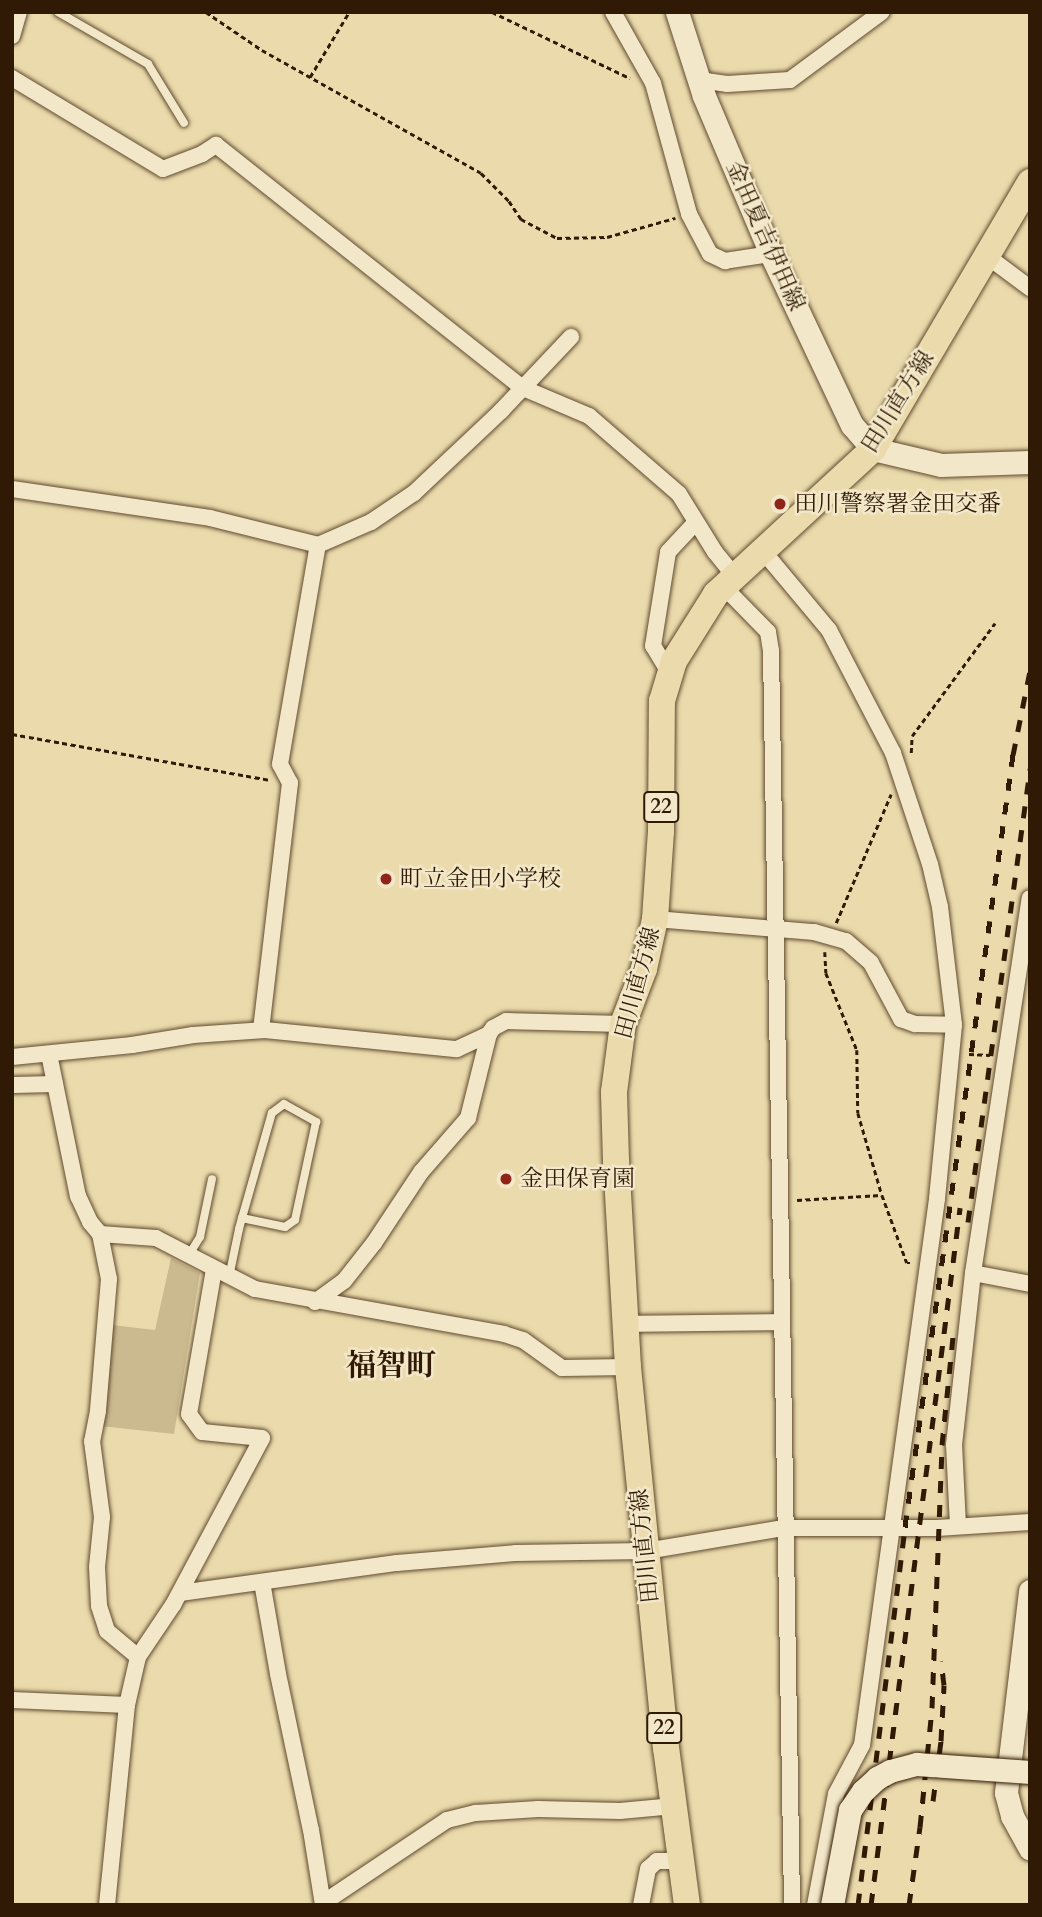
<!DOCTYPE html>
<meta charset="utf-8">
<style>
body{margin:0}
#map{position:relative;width:1042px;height:1917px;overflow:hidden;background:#ebdbac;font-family:Cardo,"Noto Serif JP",serif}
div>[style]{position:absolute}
.green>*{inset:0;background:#cbba90}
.path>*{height:2.5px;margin-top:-1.25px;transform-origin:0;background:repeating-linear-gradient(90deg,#311a05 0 5px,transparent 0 8.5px)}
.roads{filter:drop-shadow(0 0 2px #604a2f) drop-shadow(0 0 2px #604a2f)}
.lane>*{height:8px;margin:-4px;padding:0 4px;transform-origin:4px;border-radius:4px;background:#f2e8c9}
.street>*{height:16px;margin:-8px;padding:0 8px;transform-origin:8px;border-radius:8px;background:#f2e8c9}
.secondary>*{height:23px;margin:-11.5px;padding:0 11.5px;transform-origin:11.5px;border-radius:11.5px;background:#f2e8c9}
.primary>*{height:26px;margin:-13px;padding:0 13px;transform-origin:13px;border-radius:13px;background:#ebdbac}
.rail>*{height:5px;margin-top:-2.5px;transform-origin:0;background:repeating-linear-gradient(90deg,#311a05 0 12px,transparent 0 24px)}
.bridges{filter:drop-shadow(0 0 2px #311a05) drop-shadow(0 0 2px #311a05)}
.secondary-bridge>*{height:23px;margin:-11.5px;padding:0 11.5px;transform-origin:11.5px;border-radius:11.5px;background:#f2e8c9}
.dots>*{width:19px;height:19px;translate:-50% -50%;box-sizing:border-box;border:4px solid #f2e8c9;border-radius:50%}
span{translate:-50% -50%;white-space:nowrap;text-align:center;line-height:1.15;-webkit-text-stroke:5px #f2e8c9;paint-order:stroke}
.shield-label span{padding:2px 5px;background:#f2e8c9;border:2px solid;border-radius:5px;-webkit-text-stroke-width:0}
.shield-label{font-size:21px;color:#311a05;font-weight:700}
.street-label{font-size:23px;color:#311a05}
.poi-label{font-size:23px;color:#311a05}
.left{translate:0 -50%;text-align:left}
.district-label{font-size:30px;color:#311a05;font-weight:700}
.frame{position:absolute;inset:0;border:14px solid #311a05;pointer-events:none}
</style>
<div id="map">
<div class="green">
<i style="clip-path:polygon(171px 1258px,200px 1273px,174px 1434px,100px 1426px,112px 1325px,155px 1330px)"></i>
</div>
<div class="path">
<i style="left:206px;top:12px;width:68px;rotate:34.2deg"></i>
<i style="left:262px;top:50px;width:251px;rotate:29.3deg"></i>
<i style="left:481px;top:173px;width:40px;rotate:45deg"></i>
<i style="left:509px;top:201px;width:22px;rotate:56deg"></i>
<i style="left:521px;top:219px;width:41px;rotate:27.8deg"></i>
<i style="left:557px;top:238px;width:50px;rotate:-1.1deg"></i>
<i style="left:607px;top:237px;width:71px;rotate:-15.6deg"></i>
<i style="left:492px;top:12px;width:153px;rotate:25.6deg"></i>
<i style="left:310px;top:77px;width:76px;rotate:-59deg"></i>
<i style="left:12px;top:734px;width:263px;rotate:10.1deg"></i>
<i style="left:911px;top:753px;width:17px;rotate:-87deg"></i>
<i style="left:912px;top:736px;width:140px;rotate:-53.7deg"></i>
<i style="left:836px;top:923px;width:140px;rotate:-66.9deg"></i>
<i style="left:825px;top:952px;width:21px;rotate:87deg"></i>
<i style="left:826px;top:973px;width:83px;rotate:68.1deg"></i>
<i style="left:857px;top:1050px;width:63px;rotate:89.1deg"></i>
<i style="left:858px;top:1113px;width:85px;rotate:73.7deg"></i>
<i style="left:882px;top:1195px;width:72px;rotate:69.8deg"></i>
<i style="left:907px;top:1263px;width:3px"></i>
<i style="left:969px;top:1054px;width:21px;rotate:3deg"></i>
<i style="left:797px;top:1200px;width:84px;rotate:-3.4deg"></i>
</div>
<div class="roads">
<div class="lane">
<i style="left:58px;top:12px;width:104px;rotate:30deg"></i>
<i style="left:148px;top:64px;width:69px;rotate:58.6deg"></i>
<i style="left:190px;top:1253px;width:19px;rotate:-58deg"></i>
<i style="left:200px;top:1237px;width:59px;rotate:-78.3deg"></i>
<i style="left:229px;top:1277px;width:49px;rotate:-78.2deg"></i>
<i style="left:239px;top:1229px;width:11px;rotate:-75deg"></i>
<i style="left:242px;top:1218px;width:109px;rotate:-74.1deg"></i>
<i style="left:272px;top:1113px;width:15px;rotate:-37deg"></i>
<i style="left:284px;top:1104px;width:37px;rotate:29deg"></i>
<i style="left:316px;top:1122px;width:100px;rotate:102.1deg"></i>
<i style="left:295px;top:1220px;width:12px;rotate:145deg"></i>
<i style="left:285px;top:1227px;width:44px;rotate:-168.2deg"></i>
</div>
<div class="street">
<i style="left:613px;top:12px;width:81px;rotate:60.6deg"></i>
<i style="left:653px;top:83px;width:136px;rotate:74.6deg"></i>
<i style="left:689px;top:214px;width:45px;rotate:62.3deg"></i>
<i style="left:710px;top:254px;width:17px;rotate:25deg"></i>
<i style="left:725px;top:261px;width:47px;rotate:-8.7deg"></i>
<i style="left:12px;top:36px;width:25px;rotate:-74deg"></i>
<i style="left:12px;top:78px;width:176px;rotate:31.1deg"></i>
<i style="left:163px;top:169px;width:42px;rotate:-21deg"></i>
<i style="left:202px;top:154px;width:17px;rotate:-33deg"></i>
<i style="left:216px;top:145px;width:392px;rotate:38.4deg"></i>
<i style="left:523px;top:388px;width:72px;rotate:23deg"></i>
<i style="left:589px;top:416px;width:119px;rotate:40.9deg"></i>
<i style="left:679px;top:494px;width:68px;rotate:58.2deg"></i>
<i style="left:715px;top:552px;width:32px;rotate:51deg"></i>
<i style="left:699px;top:80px;width:28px;rotate:8deg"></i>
<i style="left:727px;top:84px;width:63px;rotate:-3.6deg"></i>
<i style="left:790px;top:80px;width:114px;rotate:-36.5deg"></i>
<i style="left:987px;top:256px;width:54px;rotate:36.7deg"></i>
<i style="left:12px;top:489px;width:200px;rotate:8.3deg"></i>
<i style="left:210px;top:518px;width:111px;rotate:14deg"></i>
<i style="left:318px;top:545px;width:58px;rotate:-23.5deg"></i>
<i style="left:371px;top:522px;width:52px;rotate:-34deg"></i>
<i style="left:414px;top:493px;width:120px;rotate:-43.3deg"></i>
<i style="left:501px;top:411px;width:102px;rotate:-46.6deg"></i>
<i style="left:763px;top:551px;width:103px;rotate:50.1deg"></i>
<i style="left:829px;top:630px;width:139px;rotate:62.5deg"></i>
<i style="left:893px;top:753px;width:117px;rotate:71.6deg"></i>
<i style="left:930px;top:864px;width:44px;rotate:76.9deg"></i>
<i style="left:940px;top:907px;width:119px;rotate:83.2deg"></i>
<i style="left:954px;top:1025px;width:175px;rotate:95.6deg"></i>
<i style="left:937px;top:1199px;width:551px;rotate:97.82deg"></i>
<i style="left:862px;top:1745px;width:55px;rotate:118deg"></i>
<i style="left:836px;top:1794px;width:113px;rotate:100.7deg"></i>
<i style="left:724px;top:587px;width:63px;rotate:45.6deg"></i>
<i style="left:768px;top:632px;width:19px;rotate:81deg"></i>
<i style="left:771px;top:651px;width:1254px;rotate:89.04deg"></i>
<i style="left:670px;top:674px;width:33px;rotate:-121deg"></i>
<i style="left:653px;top:646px;width:95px;rotate:-80.9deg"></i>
<i style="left:668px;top:552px;width:41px;rotate:-47deg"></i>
<i style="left:655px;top:919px;width:160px;rotate:4.7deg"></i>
<i style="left:814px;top:932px;width:33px;rotate:16deg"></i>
<i style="left:846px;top:941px;width:33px;rotate:41deg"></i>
<i style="left:871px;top:963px;width:64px;rotate:61.8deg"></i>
<i style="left:901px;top:1019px;width:15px;rotate:20deg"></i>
<i style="left:915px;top:1024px;width:39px;rotate:1deg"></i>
<i style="left:261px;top:1030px;width:249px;rotate:-83.3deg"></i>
<i style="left:290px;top:783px;width:21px;rotate:-118deg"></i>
<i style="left:280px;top:764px;width:222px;rotate:-80.2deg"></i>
<i style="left:49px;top:1054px;width:145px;rotate:78.5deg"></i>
<i style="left:78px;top:1196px;width:29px;rotate:65deg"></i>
<i style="left:90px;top:1222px;width:16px;rotate:50deg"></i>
<i style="left:100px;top:1234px;width:46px;rotate:78.7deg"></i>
<i style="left:109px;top:1279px;width:132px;rotate:94.8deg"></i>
<i style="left:98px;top:1411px;width:31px;rotate:101deg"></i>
<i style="left:92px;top:1441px;width:77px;rotate:82.5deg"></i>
<i style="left:102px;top:1517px;width:50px;rotate:95.7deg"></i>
<i style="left:97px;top:1567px;width:39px;rotate:87deg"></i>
<i style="left:99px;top:1606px;width:26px;rotate:72deg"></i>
<i style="left:107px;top:1631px;width:40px;rotate:40deg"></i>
<i style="left:12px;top:1057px;width:121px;rotate:-5.7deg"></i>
<i style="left:132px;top:1045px;width:62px;rotate:-9.3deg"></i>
<i style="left:193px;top:1035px;width:72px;rotate:-4deg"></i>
<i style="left:265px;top:1030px;width:193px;rotate:5.7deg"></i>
<i style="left:457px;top:1049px;width:35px;rotate:-25deg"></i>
<i style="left:489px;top:1034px;width:7px;rotate:-56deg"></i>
<i style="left:493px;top:1028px;width:15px;rotate:-28deg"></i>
<i style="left:506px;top:1021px;width:117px;rotate:1.5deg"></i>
<i style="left:12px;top:1085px;width:43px;rotate:-1.3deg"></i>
<i style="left:100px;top:1234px;width:56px;rotate:4.1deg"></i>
<i style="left:156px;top:1238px;width:111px;rotate:27.3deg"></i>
<i style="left:255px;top:1289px;width:253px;rotate:10.2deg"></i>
<i style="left:504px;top:1334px;width:20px;rotate:18deg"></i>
<i style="left:523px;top:1340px;width:48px;rotate:35.7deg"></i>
<i style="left:562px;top:1368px;width:66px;rotate:-0.9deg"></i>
<i style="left:973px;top:1273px;width:58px;rotate:10.9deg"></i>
<i style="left:315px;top:1302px;width:36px;rotate:-36deg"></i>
<i style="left:344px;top:1281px;width:48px;rotate:-51.7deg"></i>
<i style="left:374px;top:1243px;width:85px;rotate:-56.5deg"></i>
<i style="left:421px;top:1172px;width:72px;rotate:-49deg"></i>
<i style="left:468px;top:1118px;width:87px;rotate:-76deg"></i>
<i style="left:625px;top:1324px;width:156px;rotate:-0.7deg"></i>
<i style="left:958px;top:1526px;width:81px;rotate:-92.8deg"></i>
<i style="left:954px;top:1445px;width:173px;rotate:-83.7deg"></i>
<i style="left:973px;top:1273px;width:379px;rotate:-81.4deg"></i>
<i style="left:262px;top:1582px;width:93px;rotate:80.1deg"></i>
<i style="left:278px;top:1674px;width:159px;rotate:78.1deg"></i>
<i style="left:311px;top:1830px;width:76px;rotate:80.9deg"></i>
<i style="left:180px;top:1593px;width:219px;rotate:-7.9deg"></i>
<i style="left:397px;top:1563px;width:118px;rotate:-4.8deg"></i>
<i style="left:515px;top:1553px;width:131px;rotate:-0.9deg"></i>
<i style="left:646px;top:1551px;width:140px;rotate:-9.5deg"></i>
<i style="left:784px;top:1528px;width:153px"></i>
<i style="left:937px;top:1528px;width:93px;rotate:-3.7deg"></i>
<i style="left:12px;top:1700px;width:115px;rotate:2.5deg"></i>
<i style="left:323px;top:1903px;width:149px;rotate:-33.8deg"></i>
<i style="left:447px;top:1820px;width:30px;rotate:-14deg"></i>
<i style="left:476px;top:1813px;width:62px;rotate:-3.7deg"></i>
<i style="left:538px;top:1809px;width:82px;rotate:1.4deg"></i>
<i style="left:620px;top:1811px;width:54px;rotate:-5.3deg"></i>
<i style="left:107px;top:1905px;width:201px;rotate:-84.3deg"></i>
<i style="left:127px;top:1705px;width:49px;rotate:-77.1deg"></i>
<i style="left:138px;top:1657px;width:63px;rotate:-56.1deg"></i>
<i style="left:173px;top:1605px;width:189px;rotate:-61.9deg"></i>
<i style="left:262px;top:1438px;width:60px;rotate:-174.3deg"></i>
<i style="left:202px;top:1432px;width:22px;rotate:-126deg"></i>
<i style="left:189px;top:1414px;width:146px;rotate:-80.2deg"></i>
<i style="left:641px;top:1905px;width:37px;rotate:-79deg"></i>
<i style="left:648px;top:1869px;width:12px;rotate:-42deg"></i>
<i style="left:657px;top:1861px;width:24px"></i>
</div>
<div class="secondary">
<i style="left:677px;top:12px;width:88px;rotate:72.2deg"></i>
<i style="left:704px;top:96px;width:172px;rotate:67deg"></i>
<i style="left:771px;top:254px;width:189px;rotate:64.7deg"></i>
<i style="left:852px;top:425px;width:32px;rotate:49deg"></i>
<i style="left:873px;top:449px;width:70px;rotate:13.2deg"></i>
<i style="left:941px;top:465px;width:89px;rotate:-1.9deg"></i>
<i style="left:1030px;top:1591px;width:203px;rotate:96.8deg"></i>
<i style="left:1006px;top:1793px;width:24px;rotate:75deg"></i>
<i style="left:1012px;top:1816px;width:37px;rotate:61deg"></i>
</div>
<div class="primary">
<i style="left:687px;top:1905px;width:158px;rotate:-97.6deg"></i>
<i style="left:666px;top:1748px;width:383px;rotate:-95.7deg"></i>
<i style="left:628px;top:1367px;width:206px;rotate:-93.3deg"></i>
<i style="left:616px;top:1161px;width:69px;rotate:-91.7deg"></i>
<i style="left:614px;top:1092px;width:69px;rotate:-82.5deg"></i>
<i style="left:623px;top:1024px;width:59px;rotate:-69.1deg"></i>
<i style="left:644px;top:969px;width:51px;rotate:-77.6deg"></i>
<i style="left:655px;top:919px;width:87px;rotate:-86.1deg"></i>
<i style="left:661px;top:832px;width:131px;rotate:-89.6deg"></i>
<i style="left:662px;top:701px;width:42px;rotate:-73.3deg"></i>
<i style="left:674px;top:661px;width:79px;rotate:-57.9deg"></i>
<i style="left:716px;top:594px;width:214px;rotate:-42.7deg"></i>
<i style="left:873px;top:449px;width:310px;rotate:-59.5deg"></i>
</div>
</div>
<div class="rail">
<i style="left:968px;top:1222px;width:458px;rotate:-82.2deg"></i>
<i style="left:933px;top:1801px;width:61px;rotate:-82.4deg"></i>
<i style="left:941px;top:1741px;width:56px;rotate:-86.9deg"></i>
<i style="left:944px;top:1685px;width:24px;rotate:-97deg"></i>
<i style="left:858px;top:1905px;width:381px;rotate:-82.9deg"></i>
<i style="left:905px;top:1527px;width:780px;rotate:-82.04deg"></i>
<i style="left:1013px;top:755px;width:86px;rotate:-78.6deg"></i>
<i style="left:871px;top:1905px;width:703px;rotate:-82.72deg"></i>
<i style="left:909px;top:1905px;width:79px;rotate:-82deg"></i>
<i style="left:920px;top:1827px;width:120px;rotate:-84.2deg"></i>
<i style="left:932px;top:1708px;width:263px;rotate:-87.8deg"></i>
<i style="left:942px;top:1445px;width:109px;rotate:-84.2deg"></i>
</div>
<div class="bridges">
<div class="secondary-bridge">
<i style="left:832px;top:1905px;width:97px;rotate:-79.3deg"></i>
<i style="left:850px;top:1810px;width:23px;rotate:-56deg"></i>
<i style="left:863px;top:1791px;width:19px;rotate:-43deg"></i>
<i style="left:877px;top:1778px;width:15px;rotate:-28deg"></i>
<i style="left:890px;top:1771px;width:28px;rotate:-15deg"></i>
<i style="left:917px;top:1764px;width:113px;rotate:4deg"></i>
</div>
</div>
<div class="dots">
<i style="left:780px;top:504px;background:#8f2418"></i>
<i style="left:386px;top:879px;background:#8f2418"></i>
<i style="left:506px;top:1179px;background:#8f2418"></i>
</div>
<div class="shield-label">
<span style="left:661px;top:807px">22</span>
<span style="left:664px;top:1728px">22</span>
</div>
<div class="street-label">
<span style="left:765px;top:236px;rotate:66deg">金田夏吉伊田線</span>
<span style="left:898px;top:402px;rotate:-58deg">田川直方線</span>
<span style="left:638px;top:983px;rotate:-75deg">田川直方線</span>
<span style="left:645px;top:1546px;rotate:-96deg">田川直方線</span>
</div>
<div class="poi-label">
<span class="left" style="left:794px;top:504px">田川警察署金田交番</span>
<span class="left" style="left:400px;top:879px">町立金田小学校</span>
<span class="left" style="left:520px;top:1179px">金田保育園</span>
</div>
<div class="district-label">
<span style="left:391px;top:1366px">福智町</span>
</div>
<div class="frame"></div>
</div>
